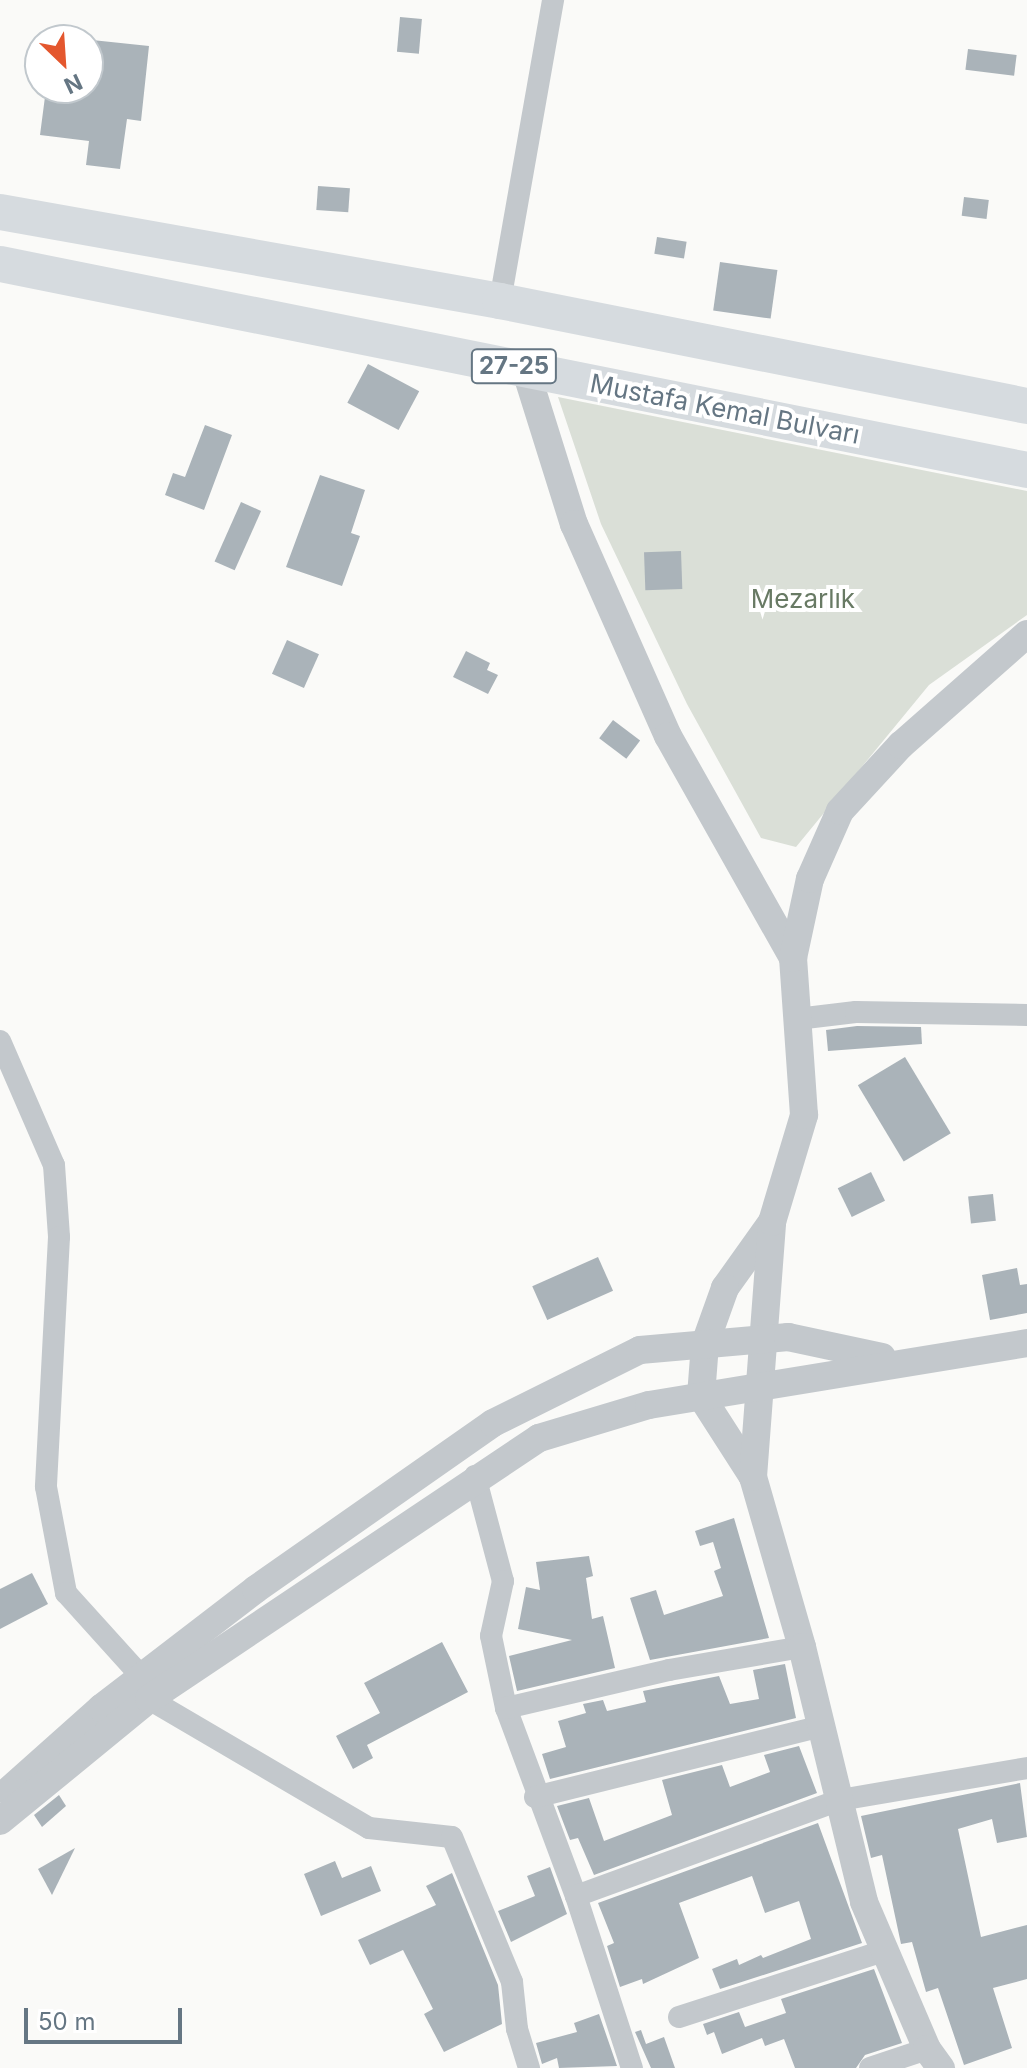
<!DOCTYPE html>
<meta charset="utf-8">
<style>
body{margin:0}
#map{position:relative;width:1027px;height:2068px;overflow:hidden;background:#fafaf8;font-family:Inter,sans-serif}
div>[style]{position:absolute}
.green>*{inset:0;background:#dadfd7}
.building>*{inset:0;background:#aab3b9;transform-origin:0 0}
.minor>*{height:22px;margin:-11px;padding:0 11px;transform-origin:11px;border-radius:11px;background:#c3c8cc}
.tertiary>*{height:28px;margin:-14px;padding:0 14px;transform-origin:14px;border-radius:14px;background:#c3c8cc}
.trunk>*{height:36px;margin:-18px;padding:0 18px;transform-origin:18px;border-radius:18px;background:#d6dbdf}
span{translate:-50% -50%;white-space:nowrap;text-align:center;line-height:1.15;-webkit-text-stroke:8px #fff;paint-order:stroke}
.shield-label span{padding:2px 6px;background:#fff;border:2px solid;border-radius:6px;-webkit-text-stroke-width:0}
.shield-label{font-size:24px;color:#657683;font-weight:700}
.street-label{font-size:26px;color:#657683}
.park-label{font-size:26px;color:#687a64}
.north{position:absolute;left:24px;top:24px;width:80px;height:80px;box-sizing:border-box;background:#fff;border:2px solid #c1c8cd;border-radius:50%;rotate:155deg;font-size:22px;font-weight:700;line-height:32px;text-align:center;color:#657683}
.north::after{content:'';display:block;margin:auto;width:28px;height:36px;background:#e4572e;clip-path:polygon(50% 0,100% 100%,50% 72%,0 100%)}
.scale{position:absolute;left:24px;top:2008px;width:158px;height:36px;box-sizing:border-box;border:4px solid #657683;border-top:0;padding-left:10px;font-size:24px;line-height:28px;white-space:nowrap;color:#657683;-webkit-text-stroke:6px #fff;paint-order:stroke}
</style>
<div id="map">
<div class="green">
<i style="clip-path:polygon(558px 397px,1027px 491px,1027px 615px,929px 685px,796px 847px,761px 838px,687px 704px,601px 524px)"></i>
</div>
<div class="building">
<i style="left:400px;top:17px;width:22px;height:35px;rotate:5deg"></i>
<i style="clip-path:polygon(92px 40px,149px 46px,141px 121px,127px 119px,120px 169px,86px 165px,89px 141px,40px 135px,46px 89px,86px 94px)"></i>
<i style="left:968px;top:49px;width:49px;height:21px;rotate:7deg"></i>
<i style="left:318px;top:186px;width:32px;height:24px;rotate:4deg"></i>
<i style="left:964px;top:197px;width:25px;height:19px;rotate:7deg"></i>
<i style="left:657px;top:237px;width:30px;height:17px;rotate:9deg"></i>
<i style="left:720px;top:262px;width:58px;height:49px;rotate:8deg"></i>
<i style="left:368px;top:364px;width:58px;height:44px;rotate:28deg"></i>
<i style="clip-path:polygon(205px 425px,232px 435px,204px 510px,165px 495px,173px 473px,185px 477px)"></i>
<i style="clip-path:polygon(320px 475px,365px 490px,351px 533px,360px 536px,342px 586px,286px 567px)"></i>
<i style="left:241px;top:502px;width:22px;height:65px;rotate:24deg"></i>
<i style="left:681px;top:551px;width:38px;height:37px;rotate:88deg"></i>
<i style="left:287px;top:640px;width:35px;height:37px;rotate:24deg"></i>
<i style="clip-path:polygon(466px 651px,490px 663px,487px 670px,498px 675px,488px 694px,453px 677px)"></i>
<i style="left:613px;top:720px;width:34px;height:23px;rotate:37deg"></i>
<i style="clip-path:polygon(857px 1026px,921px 1027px,922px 1044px,828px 1051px,826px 1030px)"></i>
<i style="left:905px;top:1057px;width:89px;height:55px;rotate:59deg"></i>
<i style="left:871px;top:1172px;width:32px;height:37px;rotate:64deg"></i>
<i style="left:993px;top:1194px;width:27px;height:25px;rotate:84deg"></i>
<i style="left:598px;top:1257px;width:37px;height:72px;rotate:66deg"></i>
<i style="clip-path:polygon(1017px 1268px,1020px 1285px,1027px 1284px,1027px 1313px,990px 1320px,982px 1275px)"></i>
<i style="clip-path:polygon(734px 1518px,769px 1638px,650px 1660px,630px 1598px,656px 1590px,664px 1615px,723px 1596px,714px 1571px,721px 1568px,713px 1542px,700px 1546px,695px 1531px)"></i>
<i style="clip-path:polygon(589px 1556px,593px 1576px,586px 1578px,592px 1619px,603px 1616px,615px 1668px,517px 1691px,509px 1656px,572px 1640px,518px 1629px,526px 1587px,540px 1590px,536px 1562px)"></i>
<i style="clip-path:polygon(32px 1573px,48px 1604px,0 1629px,0 1589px)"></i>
<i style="clip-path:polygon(442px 1642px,468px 1692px,367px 1745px,373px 1758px,353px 1769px,336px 1736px,380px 1713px,364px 1683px)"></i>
<i style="clip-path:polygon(785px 1664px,796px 1718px,550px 1779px,542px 1754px,566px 1747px,558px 1721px,586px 1713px,583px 1704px,603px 1700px,607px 1711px,646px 1702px,643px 1691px,719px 1676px,730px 1704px,759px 1699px,753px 1670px)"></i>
<i style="clip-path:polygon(799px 1746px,817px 1793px,594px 1875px,578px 1838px,570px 1840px,557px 1806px,589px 1798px,604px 1841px,672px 1815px,662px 1780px,722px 1765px,730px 1787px,770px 1772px,764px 1755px)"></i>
<i style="clip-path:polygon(1020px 1783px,1027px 1837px,997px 1843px,992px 1819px,958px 1829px,981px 1937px,1027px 1925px,1027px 1979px,993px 1988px,1012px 2048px,964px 2065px,938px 1988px,926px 1992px,912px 1942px,901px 1944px,882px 1855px,871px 1858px,861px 1816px)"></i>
<i style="clip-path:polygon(59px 1795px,66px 1806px,42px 1827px,34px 1815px)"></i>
<i style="clip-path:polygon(818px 1823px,862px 1943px,720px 1989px,712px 1969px,737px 1959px,739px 1965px,761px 1955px,763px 1958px,811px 1939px,799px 1901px,765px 1913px,752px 1876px,679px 1903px,699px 1958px,643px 1984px,642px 1979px,620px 1987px,607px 1946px,614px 1943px,598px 1903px)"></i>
<i style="clip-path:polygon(75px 1848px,52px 1895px,38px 1869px)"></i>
<i style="clip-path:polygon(335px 1861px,342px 1878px,371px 1866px,381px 1891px,321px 1916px,304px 1874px)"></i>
<i style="clip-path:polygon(550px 1867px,567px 1914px,511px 1942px,498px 1911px,535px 1896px,527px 1876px)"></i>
<i style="clip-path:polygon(452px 1873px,498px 1985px,502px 2024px,444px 2052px,424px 2014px,433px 2009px,403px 1950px,370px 1965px,358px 1940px,436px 1905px,426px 1886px)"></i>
<i style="clip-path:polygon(874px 1969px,902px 2043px,865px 2055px,856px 2068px,795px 2068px,784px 2039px,765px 2046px,762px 2038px,722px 2054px,714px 2032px,707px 2035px,703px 2024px,739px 2012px,745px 2027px,786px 2013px,781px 1999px)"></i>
<i style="clip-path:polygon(599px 2014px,617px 2066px,559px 2068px,557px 2058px,542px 2064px,536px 2043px,577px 2032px,574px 2023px)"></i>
<i style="clip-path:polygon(641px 2030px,646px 2044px,664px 2037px,675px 2068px,651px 2068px,635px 2032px)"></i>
</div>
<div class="minor">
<i style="left:500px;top:301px;width:306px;rotate:-80deg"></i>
<i style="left:797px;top:1019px;width:59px;rotate:-6.8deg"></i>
<i style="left:856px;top:1012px;width:171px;rotate:1deg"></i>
<i style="left:0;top:1041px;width:135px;rotate:66.5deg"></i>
<i style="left:54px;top:1165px;width:72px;rotate:86deg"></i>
<i style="left:59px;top:1237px;width:250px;rotate:93deg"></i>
<i style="left:46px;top:1487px;width:108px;rotate:79.3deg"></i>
<i style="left:66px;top:1593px;width:113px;rotate:47.9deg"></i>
<i style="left:475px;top:1476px;width:109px;rotate:75.1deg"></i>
<i style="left:503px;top:1581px;width:56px;rotate:102.3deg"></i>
<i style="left:491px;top:1636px;width:74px;rotate:78.2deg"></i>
<i style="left:506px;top:1708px;width:201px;rotate:69.6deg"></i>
<i style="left:576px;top:1896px;width:181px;rotate:72deg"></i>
<i style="left:149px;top:1699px;width:255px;rotate:30.4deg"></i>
<i style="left:369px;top:1828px;width:83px;rotate:6.2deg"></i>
<i style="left:452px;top:1837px;width:157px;rotate:67.5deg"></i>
<i style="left:512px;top:1982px;width:47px;rotate:83.9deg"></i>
<i style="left:517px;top:2029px;width:41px;rotate:72.9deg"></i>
<i style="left:506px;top:1708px;width:167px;rotate:-13.1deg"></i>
<i style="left:669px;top:1670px;width:135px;rotate:-9.8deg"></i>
<i style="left:535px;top:1797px;width:292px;rotate:-13.9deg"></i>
<i style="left:576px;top:1896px;width:281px;rotate:-20deg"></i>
<i style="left:840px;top:1800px;width:190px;rotate:-9.7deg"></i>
<i style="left:679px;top:2017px;width:218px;rotate:-17.9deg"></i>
<i style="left:870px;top:2068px;width:60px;rotate:-18.4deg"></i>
</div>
<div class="tertiary">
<i style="left:525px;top:368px;width:164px;rotate:72.6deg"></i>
<i style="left:574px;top:524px;width:232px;rotate:66.1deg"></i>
<i style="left:668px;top:736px;width:255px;rotate:60.6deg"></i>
<i style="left:772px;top:1222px;width:81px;rotate:125.5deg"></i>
<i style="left:725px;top:1288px;width:59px;rotate:109.7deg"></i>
<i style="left:705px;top:1344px;width:52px;rotate:94.4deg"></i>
<i style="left:701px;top:1396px;width:96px;rotate:57.3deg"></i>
<i style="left:753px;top:1477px;width:177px;rotate:73.9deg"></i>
<i style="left:802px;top:1647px;width:262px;rotate:76.3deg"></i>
<i style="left:864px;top:1902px;width:160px;rotate:66.8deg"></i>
<i style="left:927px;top:2049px;width:24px;rotate:54deg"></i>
<i style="left:753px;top:1477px;width:256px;rotate:-85.7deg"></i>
<i style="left:772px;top:1222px;width:112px;rotate:-73.3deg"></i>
<i style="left:804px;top:1115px;width:157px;rotate:-94deg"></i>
<i style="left:793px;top:958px;width:81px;rotate:-77.9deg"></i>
<i style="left:810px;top:879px;width:74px;rotate:-66.2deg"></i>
<i style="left:840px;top:811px;width:90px;rotate:-47.3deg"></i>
<i style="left:901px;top:745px;width:168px;rotate:-41.4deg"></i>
<i style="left:8px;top:1791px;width:125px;rotate:-41.7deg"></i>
<i style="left:101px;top:1708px;width:195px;rotate:-37.5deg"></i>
<i style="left:256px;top:1589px;width:289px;rotate:-35deg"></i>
<i style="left:493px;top:1423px;width:164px;rotate:-26.4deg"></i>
<i style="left:640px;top:1350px;width:149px;rotate:-5deg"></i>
<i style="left:788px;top:1337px;width:96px;rotate:12deg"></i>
<i style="left:0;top:1821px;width:193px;rotate:-39.3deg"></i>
<i style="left:149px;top:1699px;width:469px;rotate:-33.8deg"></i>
<i style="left:539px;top:1438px;width:115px;rotate:-16.7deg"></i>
<i style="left:649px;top:1405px;width:383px;rotate:-9.3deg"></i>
</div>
<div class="trunk">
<i style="left:0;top:212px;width:508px;rotate:10.09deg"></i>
<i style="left:500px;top:301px;width:537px;rotate:11.27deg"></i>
<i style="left:0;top:264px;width:1047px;rotate:11.34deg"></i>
</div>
<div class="shield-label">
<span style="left:514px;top:366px">27-25</span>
</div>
<div class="street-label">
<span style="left:725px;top:409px;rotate:11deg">Mustafa Kemal Bulvarı</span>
</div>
<div class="park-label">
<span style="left:803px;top:599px">Mezarlık</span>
</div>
<div class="north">N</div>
<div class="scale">50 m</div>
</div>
